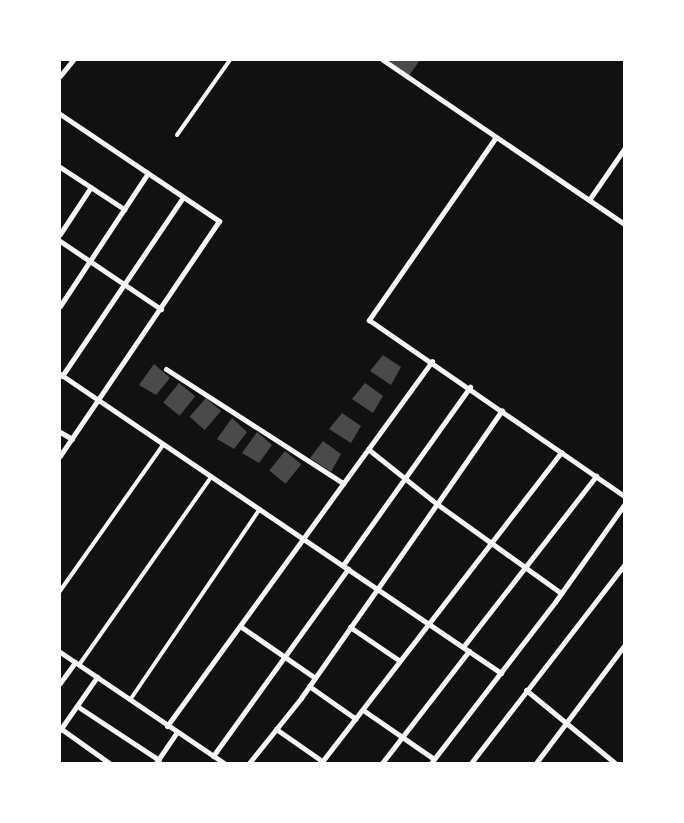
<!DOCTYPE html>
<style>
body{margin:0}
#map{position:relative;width:684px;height:823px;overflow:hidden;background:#111;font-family:"Zilla Slab",serif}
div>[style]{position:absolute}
.building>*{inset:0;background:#4a4a4a;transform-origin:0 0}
.service>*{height:4px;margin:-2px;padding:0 2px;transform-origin:2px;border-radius:2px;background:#f5f5f5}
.minor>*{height:5px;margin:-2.5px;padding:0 2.5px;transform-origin:2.5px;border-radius:2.5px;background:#f5f5f5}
span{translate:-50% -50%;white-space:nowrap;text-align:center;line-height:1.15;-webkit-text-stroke:5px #fff;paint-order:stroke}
.frame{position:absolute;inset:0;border:61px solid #fff;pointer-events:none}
</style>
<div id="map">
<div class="building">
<i style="clip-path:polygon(384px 60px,420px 60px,408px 77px)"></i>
<i style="clip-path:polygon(383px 355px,401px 367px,391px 385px,370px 371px)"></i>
<i style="clip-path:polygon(154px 364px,170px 378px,156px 395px,139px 385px)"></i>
<i style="left:179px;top:383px;width:21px;height:25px;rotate:39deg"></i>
<i style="clip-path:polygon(365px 383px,383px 396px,373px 413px,352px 399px)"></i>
<i style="left:206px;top:398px;width:20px;height:25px;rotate:41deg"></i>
<i style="clip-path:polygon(342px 413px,361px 426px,351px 443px,329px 429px)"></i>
<i style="clip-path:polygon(232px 418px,247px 432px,234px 449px,217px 439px)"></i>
<i style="clip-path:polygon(257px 432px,272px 445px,259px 463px,242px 453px)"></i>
<i style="clip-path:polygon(323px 441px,341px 454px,331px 472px,310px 458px)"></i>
<i style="left:285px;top:451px;width:21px;height:25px;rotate:39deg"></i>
</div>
<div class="service">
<i style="left:177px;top:135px;width:92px;rotate:-54.8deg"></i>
<i style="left:60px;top:591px;width:179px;rotate:-54.8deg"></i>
<i style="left:79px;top:665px;width:230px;rotate:-54.9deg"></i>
<i style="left:130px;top:700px;width:231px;rotate:-55.8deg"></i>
</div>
<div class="minor">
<i style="left:383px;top:60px;width:292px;rotate:34.2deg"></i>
<i style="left:60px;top:76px;width:21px;rotate:-51deg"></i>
<i style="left:60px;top:114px;width:192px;rotate:33.9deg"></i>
<i style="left:219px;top:221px;width:284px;rotate:124.1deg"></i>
<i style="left:496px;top:137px;width:223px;rotate:124.8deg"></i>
<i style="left:369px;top:320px;width:310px;rotate:34.6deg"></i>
<i style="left:60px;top:167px;width:77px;rotate:33.3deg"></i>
<i style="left:589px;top:200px;width:62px;rotate:-55.5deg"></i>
<i style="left:60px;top:234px;width:56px;rotate:-56.6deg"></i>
<i style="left:60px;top:241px;width:122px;rotate:34deg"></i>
<i style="left:60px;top:306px;width:159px;rotate:-56.5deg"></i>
<i style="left:166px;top:369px;width:211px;rotate:32.8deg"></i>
<i style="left:60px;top:374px;width:533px;rotate:34.14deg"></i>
<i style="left:62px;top:376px;width:216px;rotate:-55.9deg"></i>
<i style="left:60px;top:432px;width:14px;rotate:30deg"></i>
<i style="left:368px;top:449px;width:88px;rotate:38.6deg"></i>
<i style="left:437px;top:504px;width:114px;rotate:-55.3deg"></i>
<i style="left:343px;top:565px;width:219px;rotate:-54.5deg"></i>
<i style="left:240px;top:626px;width:91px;rotate:34.7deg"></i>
<i style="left:350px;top:627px;width:60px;rotate:34.2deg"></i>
<i style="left:463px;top:647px;width:217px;rotate:-52.1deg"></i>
<i style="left:60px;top:652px;width:198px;rotate:34.1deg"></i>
<i style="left:60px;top:683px;width:26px;rotate:-54deg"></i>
<i style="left:309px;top:686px;width:57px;rotate:35.1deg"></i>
<i style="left:526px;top:690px;width:115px;rotate:39.4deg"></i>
<i style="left:77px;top:706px;width:98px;rotate:33.4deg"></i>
<i style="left:363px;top:710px;width:86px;rotate:34.6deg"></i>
<i style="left:167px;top:726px;width:451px;rotate:-54deg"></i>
<i style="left:60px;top:728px;width:60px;rotate:35.5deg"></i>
<i style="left:276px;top:729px;width:56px;rotate:34.8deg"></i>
<i style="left:60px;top:730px;width:65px;rotate:-55.1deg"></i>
<i style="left:213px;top:756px;width:231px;rotate:-54.2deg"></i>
<i style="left:156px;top:763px;width:37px;rotate:-56deg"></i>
<i style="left:249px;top:763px;width:83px;rotate:-51.3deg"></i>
<i style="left:301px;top:698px;width:237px;rotate:-55deg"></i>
<i style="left:437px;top:504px;width:153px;rotate:35.7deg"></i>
<i style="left:321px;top:763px;width:393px;rotate:-52.3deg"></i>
<i style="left:382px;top:763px;width:142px;rotate:-52.2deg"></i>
<i style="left:431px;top:763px;width:203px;rotate:-52.4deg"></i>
<i style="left:555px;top:602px;width:119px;rotate:-54.6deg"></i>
<i style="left:471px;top:763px;width:250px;rotate:-52.3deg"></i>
<i style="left:536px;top:763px;width:146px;rotate:-53.1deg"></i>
</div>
<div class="frame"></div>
</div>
